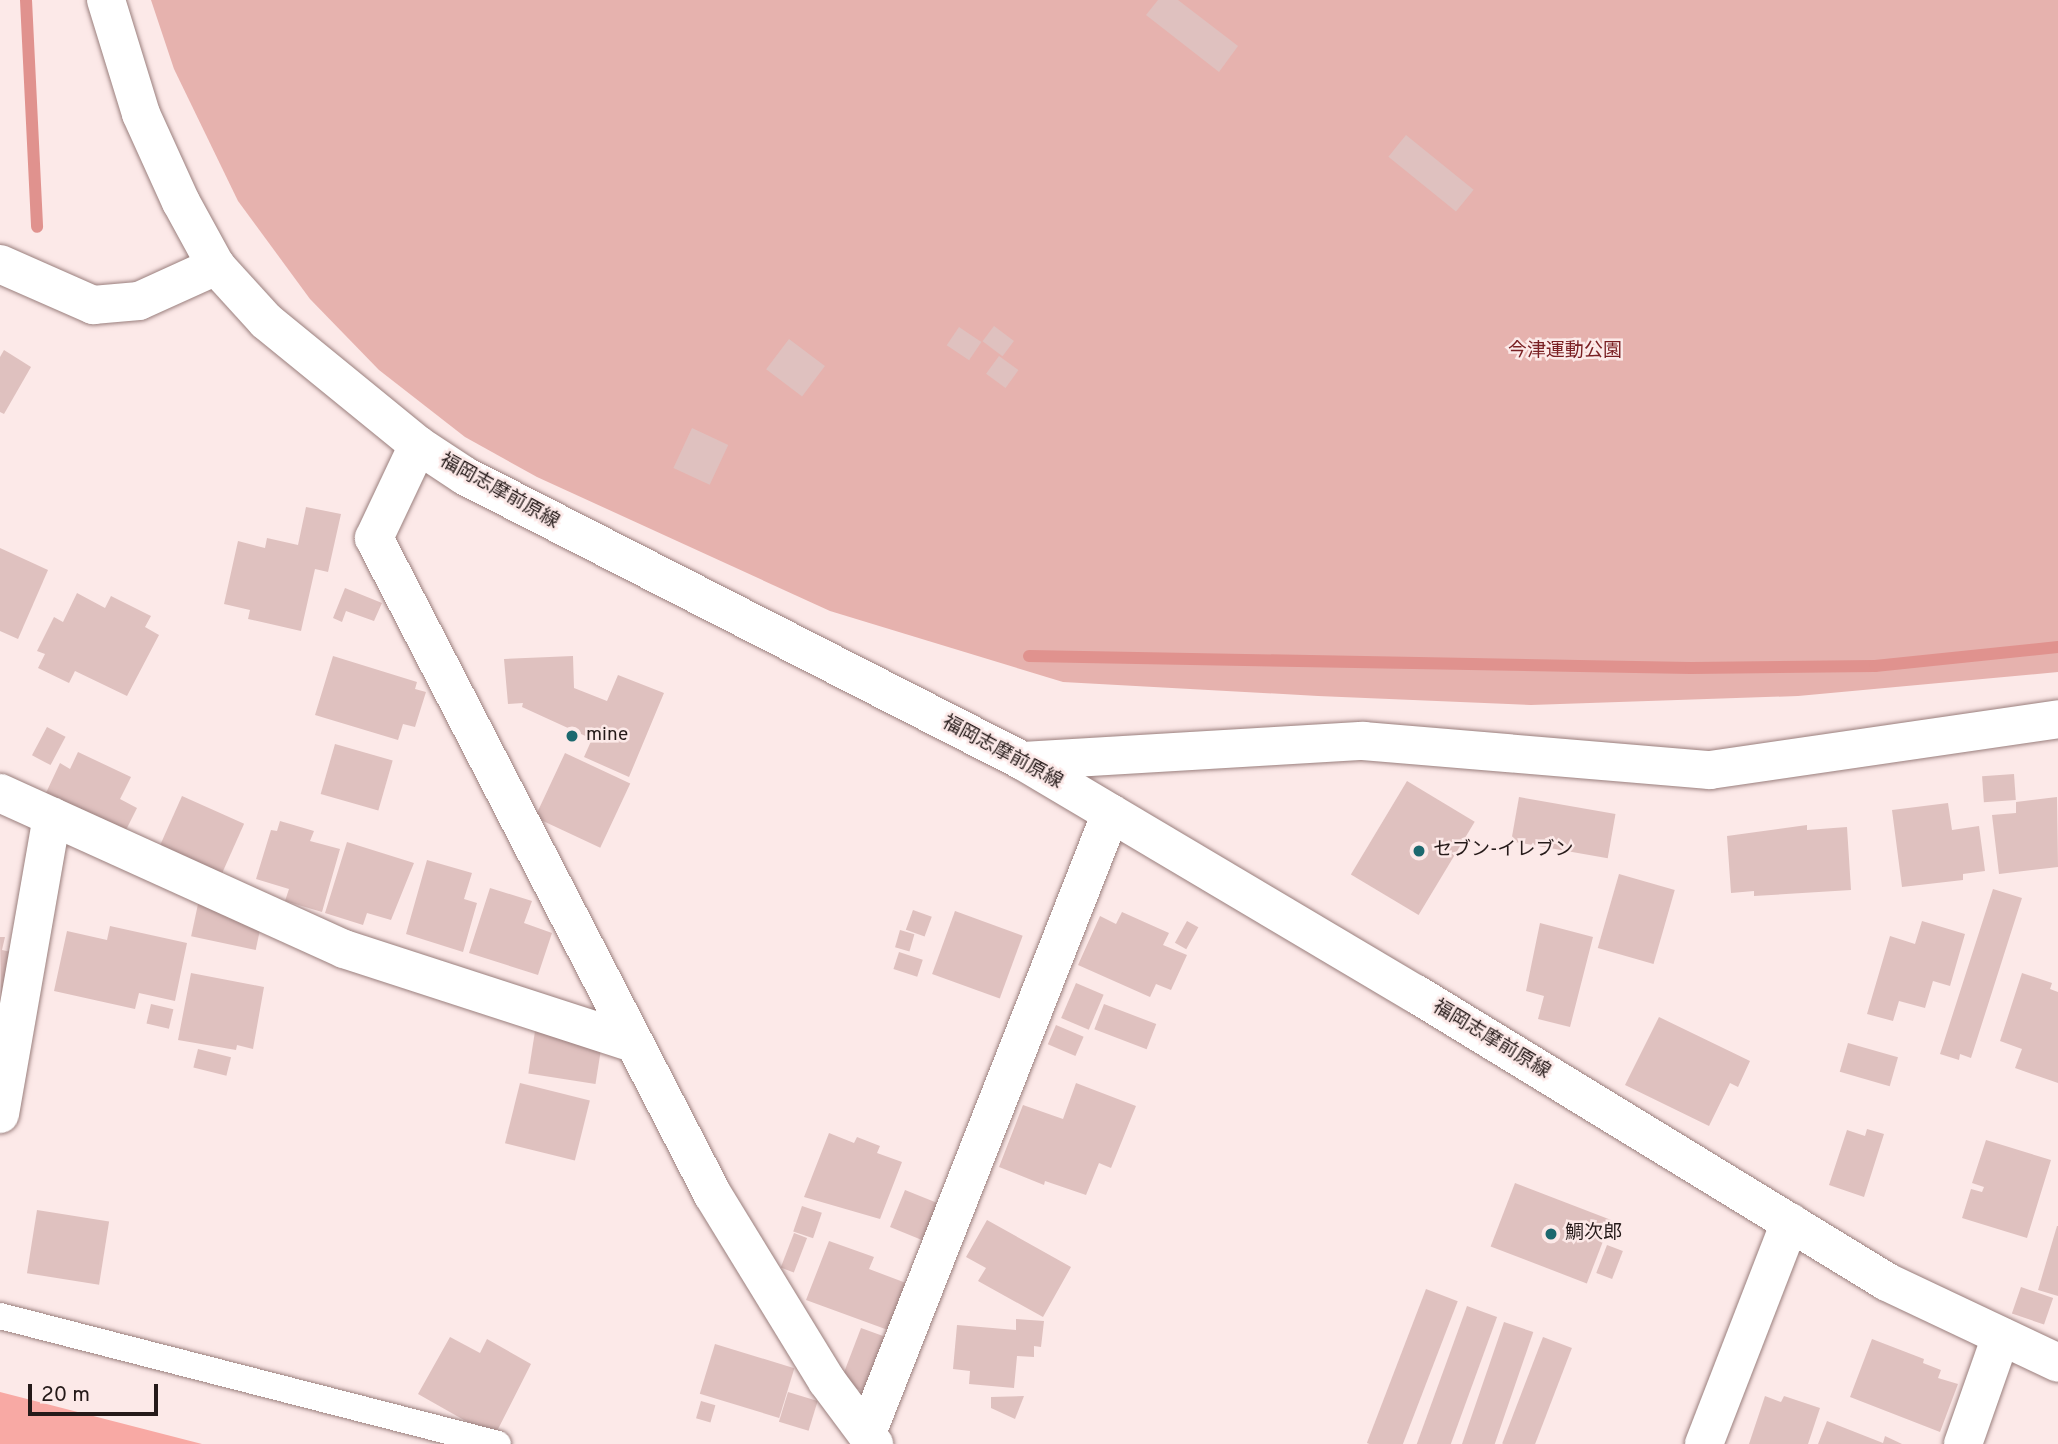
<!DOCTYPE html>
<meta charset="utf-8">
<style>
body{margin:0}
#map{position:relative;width:2058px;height:1444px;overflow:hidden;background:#fce9e8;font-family:Overpass,"Noto Sans JP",sans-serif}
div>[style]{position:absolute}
.green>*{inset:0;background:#e6b2ae}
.forest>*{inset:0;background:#f8a9a4}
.stream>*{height:12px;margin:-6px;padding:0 6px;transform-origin:6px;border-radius:6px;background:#e0928e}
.building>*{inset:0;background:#dfc1bf;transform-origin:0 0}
.roads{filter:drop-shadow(0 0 2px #9a7f7d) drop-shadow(0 0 2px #9a7f7d)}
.lane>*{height:26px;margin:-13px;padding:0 13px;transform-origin:13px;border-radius:13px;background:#fff}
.street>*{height:38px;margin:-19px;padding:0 19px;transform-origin:19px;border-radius:19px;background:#fff}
.secondary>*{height:38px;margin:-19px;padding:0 19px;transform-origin:19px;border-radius:19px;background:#fff}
.primary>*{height:38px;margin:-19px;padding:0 19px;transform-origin:19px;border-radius:19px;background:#fff}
.dots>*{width:19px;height:19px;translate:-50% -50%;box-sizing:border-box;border:4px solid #fce9e8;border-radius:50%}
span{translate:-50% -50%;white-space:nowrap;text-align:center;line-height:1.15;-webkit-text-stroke:5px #fce9e8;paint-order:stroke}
.park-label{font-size:19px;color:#791f22}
.street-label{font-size:19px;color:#251a19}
.poi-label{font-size:19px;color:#251a19}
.left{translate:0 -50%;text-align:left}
.scale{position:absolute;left:28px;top:1384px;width:130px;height:32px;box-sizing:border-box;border:4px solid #251a19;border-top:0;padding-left:9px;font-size:21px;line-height:24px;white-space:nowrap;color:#251a19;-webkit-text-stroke:5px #fce9e8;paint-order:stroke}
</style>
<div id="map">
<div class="green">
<i style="clip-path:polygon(151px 0,2058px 0,2058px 672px,1798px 696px,1531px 705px,1318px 696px,1063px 682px,830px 611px,537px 477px,465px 437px,379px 370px,310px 299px,238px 201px,174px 69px)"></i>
</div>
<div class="forest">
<i style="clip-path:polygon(0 1392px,202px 1444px,0 1444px)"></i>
</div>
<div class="stream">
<i style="left:26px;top:0;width:227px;rotate:87.2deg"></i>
<i style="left:1029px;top:656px;width:662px;rotate:1.04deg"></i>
<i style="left:1691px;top:668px;width:184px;rotate:-0.6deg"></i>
<i style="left:1875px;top:666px;width:184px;rotate:-5.9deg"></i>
</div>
<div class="building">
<i style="clip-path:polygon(1158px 0,1178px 0,1238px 46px,1219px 72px,1146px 15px)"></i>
<i style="left:1406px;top:135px;width:87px;height:28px;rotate:39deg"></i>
<i style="left:994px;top:326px;width:25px;height:19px;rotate:37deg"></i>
<i style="left:959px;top:327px;width:27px;height:22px;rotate:34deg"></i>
<i style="left:789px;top:339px;width:45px;height:38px;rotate:37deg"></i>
<i style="clip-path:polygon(4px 350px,31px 367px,4px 414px,0 412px,0 357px)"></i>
<i style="left:999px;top:356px;width:24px;height:22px;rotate:36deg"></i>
<i style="left:692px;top:428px;width:40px;height:44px;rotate:25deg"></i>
<i style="clip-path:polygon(306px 507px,341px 514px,328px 572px,315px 569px,301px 631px,248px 619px,250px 610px,224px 604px,238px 541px,265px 548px,267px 538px,298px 545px)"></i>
<i style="clip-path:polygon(0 548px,48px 570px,18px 639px,0 631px)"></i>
<i style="clip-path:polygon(345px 588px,382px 603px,374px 621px,346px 611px,342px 622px,333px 618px)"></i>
<i style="clip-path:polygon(77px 593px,105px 608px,111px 596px,151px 616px,145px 627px,159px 635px,127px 696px,75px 671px,69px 683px,38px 668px,45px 654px,37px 651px,54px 617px,63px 622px)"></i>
<i style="clip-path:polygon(333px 656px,417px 682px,415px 689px,426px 692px,415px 727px,403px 724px,398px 740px,315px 715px)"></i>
<i style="clip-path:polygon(573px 656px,574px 688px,607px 701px,618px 675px,664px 693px,629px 777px,584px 757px,592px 739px,522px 707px,523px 703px,508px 704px,504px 659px)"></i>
<i style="left:47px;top:727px;width:21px;height:32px;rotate:28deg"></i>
<i style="left:335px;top:744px;width:60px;height:52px;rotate:16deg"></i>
<i style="clip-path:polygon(78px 752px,131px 777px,120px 799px,137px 808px,122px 838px,45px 795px,60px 763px,70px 769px)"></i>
<i style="left:565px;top:753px;width:72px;height:71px;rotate:25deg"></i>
<i style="left:2014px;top:774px;width:26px;height:32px;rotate:86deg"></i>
<i style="left:1407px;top:781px;width:79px;height:109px;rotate:31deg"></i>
<i style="left:182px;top:796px;width:68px;height:55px;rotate:24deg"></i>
<i style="left:1519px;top:797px;width:98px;height:45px;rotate:10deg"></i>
<i style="clip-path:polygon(2057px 797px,2058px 867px,1999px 874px,1992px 815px,2016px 813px,2016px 802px)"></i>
<i style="clip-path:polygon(1948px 803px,1952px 830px,1979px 826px,1985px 871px,1963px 874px,1963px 880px,1902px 887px,1892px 810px)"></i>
<i style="clip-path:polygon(280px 821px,314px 831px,310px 841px,340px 849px,322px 912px,285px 901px,289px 889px,256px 879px,271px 830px,277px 831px)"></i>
<i style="clip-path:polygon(1807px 825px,1807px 830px,1847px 827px,1851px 890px,1754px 896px,1754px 891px,1731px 893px,1727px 836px)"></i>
<i style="clip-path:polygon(347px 842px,414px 863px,391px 920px,367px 913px,363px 925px,325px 913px)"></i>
<i style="clip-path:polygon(427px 860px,472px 873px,464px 899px,477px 903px,463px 952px,406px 934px)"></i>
<i style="left:1619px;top:874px;width:58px;height:77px;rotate:16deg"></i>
<i style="clip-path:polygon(490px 888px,532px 901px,524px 923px,552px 933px,538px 975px,469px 953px)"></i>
<i style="clip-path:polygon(1993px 889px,2022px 898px,1971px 1058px,1960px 1054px,1959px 1060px,1940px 1054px)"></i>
<i style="left:198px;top:904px;width:66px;height:33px;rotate:12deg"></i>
<i style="left:913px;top:910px;width:20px;height:21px;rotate:20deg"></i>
<i style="left:955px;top:911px;width:72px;height:67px;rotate:20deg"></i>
<i style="clip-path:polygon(1122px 912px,1169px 933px,1163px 945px,1187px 955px,1171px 990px,1156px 984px,1150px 997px,1078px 965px,1100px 916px,1116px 924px)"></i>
<i style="left:1187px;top:921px;width:13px;height:25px;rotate:29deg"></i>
<i style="clip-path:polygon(1922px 921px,1965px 934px,1950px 986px,1933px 981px,1925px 1008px,1899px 1001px,1893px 1021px,1867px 1014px,1890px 936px,1915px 944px)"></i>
<i style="clip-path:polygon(1540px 923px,1593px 937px,1570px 1027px,1538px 1019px,1544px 996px,1526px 991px)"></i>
<i style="clip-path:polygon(110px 926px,187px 943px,175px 1001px,139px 993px,135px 1009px,54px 991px,67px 931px,107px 940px)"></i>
<i style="left:900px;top:930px;width:15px;height:18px;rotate:16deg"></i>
<i style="clip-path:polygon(0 937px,5px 937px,2px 950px,11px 952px,1px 1000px)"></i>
<i style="left:899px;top:952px;width:25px;height:18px;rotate:18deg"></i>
<i style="clip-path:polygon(191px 973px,264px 987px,253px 1049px,237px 1045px,236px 1050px,178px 1040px)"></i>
<i style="clip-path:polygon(2022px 973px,2052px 983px,2050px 989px,2058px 992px,2058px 1083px,2015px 1068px,2022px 1049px,2000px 1041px)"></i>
<i style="left:1076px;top:983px;width:30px;height:38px;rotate:23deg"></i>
<i style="left:151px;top:1004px;width:23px;height:20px;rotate:13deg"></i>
<i style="left:1104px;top:1004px;width:56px;height:27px;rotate:21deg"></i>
<i style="clip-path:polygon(1659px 1017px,1750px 1061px,1738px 1087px,1730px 1083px,1709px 1126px,1625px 1085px)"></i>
<i style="left:536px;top:1025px;width:68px;height:49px;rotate:9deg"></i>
<i style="left:1056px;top:1025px;width:30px;height:21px;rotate:23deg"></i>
<i style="left:1848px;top:1043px;width:52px;height:30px;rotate:16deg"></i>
<i style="left:198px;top:1049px;width:34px;height:19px;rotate:14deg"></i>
<i style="left:520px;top:1083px;width:72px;height:62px;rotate:14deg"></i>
<i style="clip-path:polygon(1076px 1083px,1136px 1106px,1111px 1168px,1099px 1163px,1086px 1195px,1045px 1181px,1044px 1185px,999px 1167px,1023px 1105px,1063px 1119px)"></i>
<i style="clip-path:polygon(1867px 1129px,1884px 1134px,1864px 1197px,1829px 1185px,1847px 1130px,1865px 1136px)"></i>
<i style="clip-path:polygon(829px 1133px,854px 1143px,857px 1137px,880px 1146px,877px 1153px,902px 1162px,880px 1219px,804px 1197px)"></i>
<i style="clip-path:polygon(1986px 1140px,2051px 1160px,2027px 1238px,1962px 1218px,1971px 1189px,1982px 1192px,1984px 1187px,1972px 1183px)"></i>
<i style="left:1515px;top:1183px;width:103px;height:68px;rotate:21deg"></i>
<i style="left:905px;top:1190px;width:41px;height:40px;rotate:22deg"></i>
<i style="left:802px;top:1206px;width:21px;height:27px;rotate:19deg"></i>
<i style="left:37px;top:1210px;width:73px;height:64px;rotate:9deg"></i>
<i style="clip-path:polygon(987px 1220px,1071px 1267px,1043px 1317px,978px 1281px,986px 1268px,966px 1257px)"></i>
<i style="clip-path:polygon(2057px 1226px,2058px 1226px,2058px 1296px,2038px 1290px)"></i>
<i style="left:794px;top:1233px;width:14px;height:37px;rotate:21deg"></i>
<i style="clip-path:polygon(829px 1241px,874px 1257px,869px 1269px,906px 1283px,888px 1330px,806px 1300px)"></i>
<i style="left:1607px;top:1245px;width:17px;height:30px;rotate:21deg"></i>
<i style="left:2021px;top:1287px;width:34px;height:28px;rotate:19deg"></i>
<i style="left:1426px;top:1289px;width:34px;height:165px;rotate:21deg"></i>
<i style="left:1467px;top:1306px;width:32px;height:147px;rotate:20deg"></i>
<i style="clip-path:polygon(1016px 1319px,1044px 1321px,1041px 1347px,1034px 1346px,1034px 1357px,1017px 1356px,1014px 1388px,969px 1384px,970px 1371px,953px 1369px,957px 1325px,1016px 1330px)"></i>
<i style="left:1504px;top:1322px;width:31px;height:130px;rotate:19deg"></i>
<i style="clip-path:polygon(861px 1328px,894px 1340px,873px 1395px,850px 1386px,843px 1375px)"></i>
<i style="clip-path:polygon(450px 1337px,480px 1353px,487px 1339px,531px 1364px,494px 1437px,418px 1394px)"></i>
<i style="left:1543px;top:1337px;width:31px;height:114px;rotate:21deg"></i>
<i style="clip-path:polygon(1872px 1339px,1924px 1359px,1923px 1363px,1941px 1370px,1938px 1378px,1958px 1384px,1940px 1432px,1850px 1397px)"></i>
<i style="left:715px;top:1344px;width:83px;height:52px;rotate:17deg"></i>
<i style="left:788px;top:1392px;width:31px;height:31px;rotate:17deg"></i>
<i style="clip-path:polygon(1024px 1396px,1015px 1419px,991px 1408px,991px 1397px)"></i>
<i style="clip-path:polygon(1765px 1396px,1781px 1402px,1784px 1396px,1820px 1408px,1808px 1444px,1749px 1444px)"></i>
<i style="left:701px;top:1401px;width:15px;height:18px;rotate:16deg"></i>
<i style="clip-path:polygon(1827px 1421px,1883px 1443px,1885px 1436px,1902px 1444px,1818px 1444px)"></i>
</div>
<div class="roads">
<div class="lane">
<i style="left:0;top:1316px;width:514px;rotate:14.41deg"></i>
</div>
<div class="street">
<i style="left:418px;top:445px;width:103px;rotate:115.3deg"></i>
<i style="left:374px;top:538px;width:739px;rotate:62.71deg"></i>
<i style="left:713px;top:1195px;width:218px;rotate:58.5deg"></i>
<i style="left:827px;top:1381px;width:79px;rotate:53.3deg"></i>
<i style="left:0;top:793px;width:378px;rotate:24.4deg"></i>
<i style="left:344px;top:949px;width:301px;rotate:18deg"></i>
<i style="left:0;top:1114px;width:302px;rotate:-80.1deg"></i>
<i style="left:867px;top:1433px;width:666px;rotate:-68.52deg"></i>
<i style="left:1704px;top:1444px;width:238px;rotate:-68.8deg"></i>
<i style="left:1963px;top:1444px;width:114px;rotate:-70.6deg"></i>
</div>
<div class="secondary">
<i style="left:0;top:264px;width:102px;rotate:23.8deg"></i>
<i style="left:93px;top:305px;width:46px;rotate:-5deg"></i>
<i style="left:139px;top:301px;width:85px;rotate:-24.4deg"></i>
<i style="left:1023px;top:761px;width:341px;rotate:-3.4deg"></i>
<i style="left:1363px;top:741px;width:348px;rotate:4.8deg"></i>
<i style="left:1710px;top:770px;width:352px;rotate:-8.3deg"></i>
</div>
<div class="primary">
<i style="left:106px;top:0;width:119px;rotate:72.9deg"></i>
<i style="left:141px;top:114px;width:97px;rotate:65.6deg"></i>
<i style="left:181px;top:202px;width:73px;rotate:61.3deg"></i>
<i style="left:216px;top:266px;width:74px;rotate:47.7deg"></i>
<i style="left:266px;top:321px;width:196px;rotate:39.2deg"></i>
<i style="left:418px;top:445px;width:56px;rotate:33.4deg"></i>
<i style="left:465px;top:476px;width:627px;rotate:27.06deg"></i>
<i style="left:1023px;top:761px;width:457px;rotate:30.7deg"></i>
<i style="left:1416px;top:994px;width:552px;rotate:31.44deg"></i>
<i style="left:1887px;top:1282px;width:189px;rotate:25.3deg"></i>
</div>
</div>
<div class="dots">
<i style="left:572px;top:736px;background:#1c696f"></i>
<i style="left:1419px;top:851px;background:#1c696f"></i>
<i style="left:1551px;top:1234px;background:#1c696f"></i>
</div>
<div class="park-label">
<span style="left:1565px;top:352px">今津運動公園</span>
</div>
<div class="street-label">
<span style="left:499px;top:492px;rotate:29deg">福岡志摩前原線</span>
<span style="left:1002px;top:753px;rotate:28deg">福岡志摩前原線</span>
<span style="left:1491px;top:1040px;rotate:31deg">福岡志摩前原線</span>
</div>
<div class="poi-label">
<span class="left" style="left:586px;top:736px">mine</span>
<span class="left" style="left:1433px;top:851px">セブン-イレブン</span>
<span class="left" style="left:1565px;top:1234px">鯛次郎</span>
</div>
<div class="scale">20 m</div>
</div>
